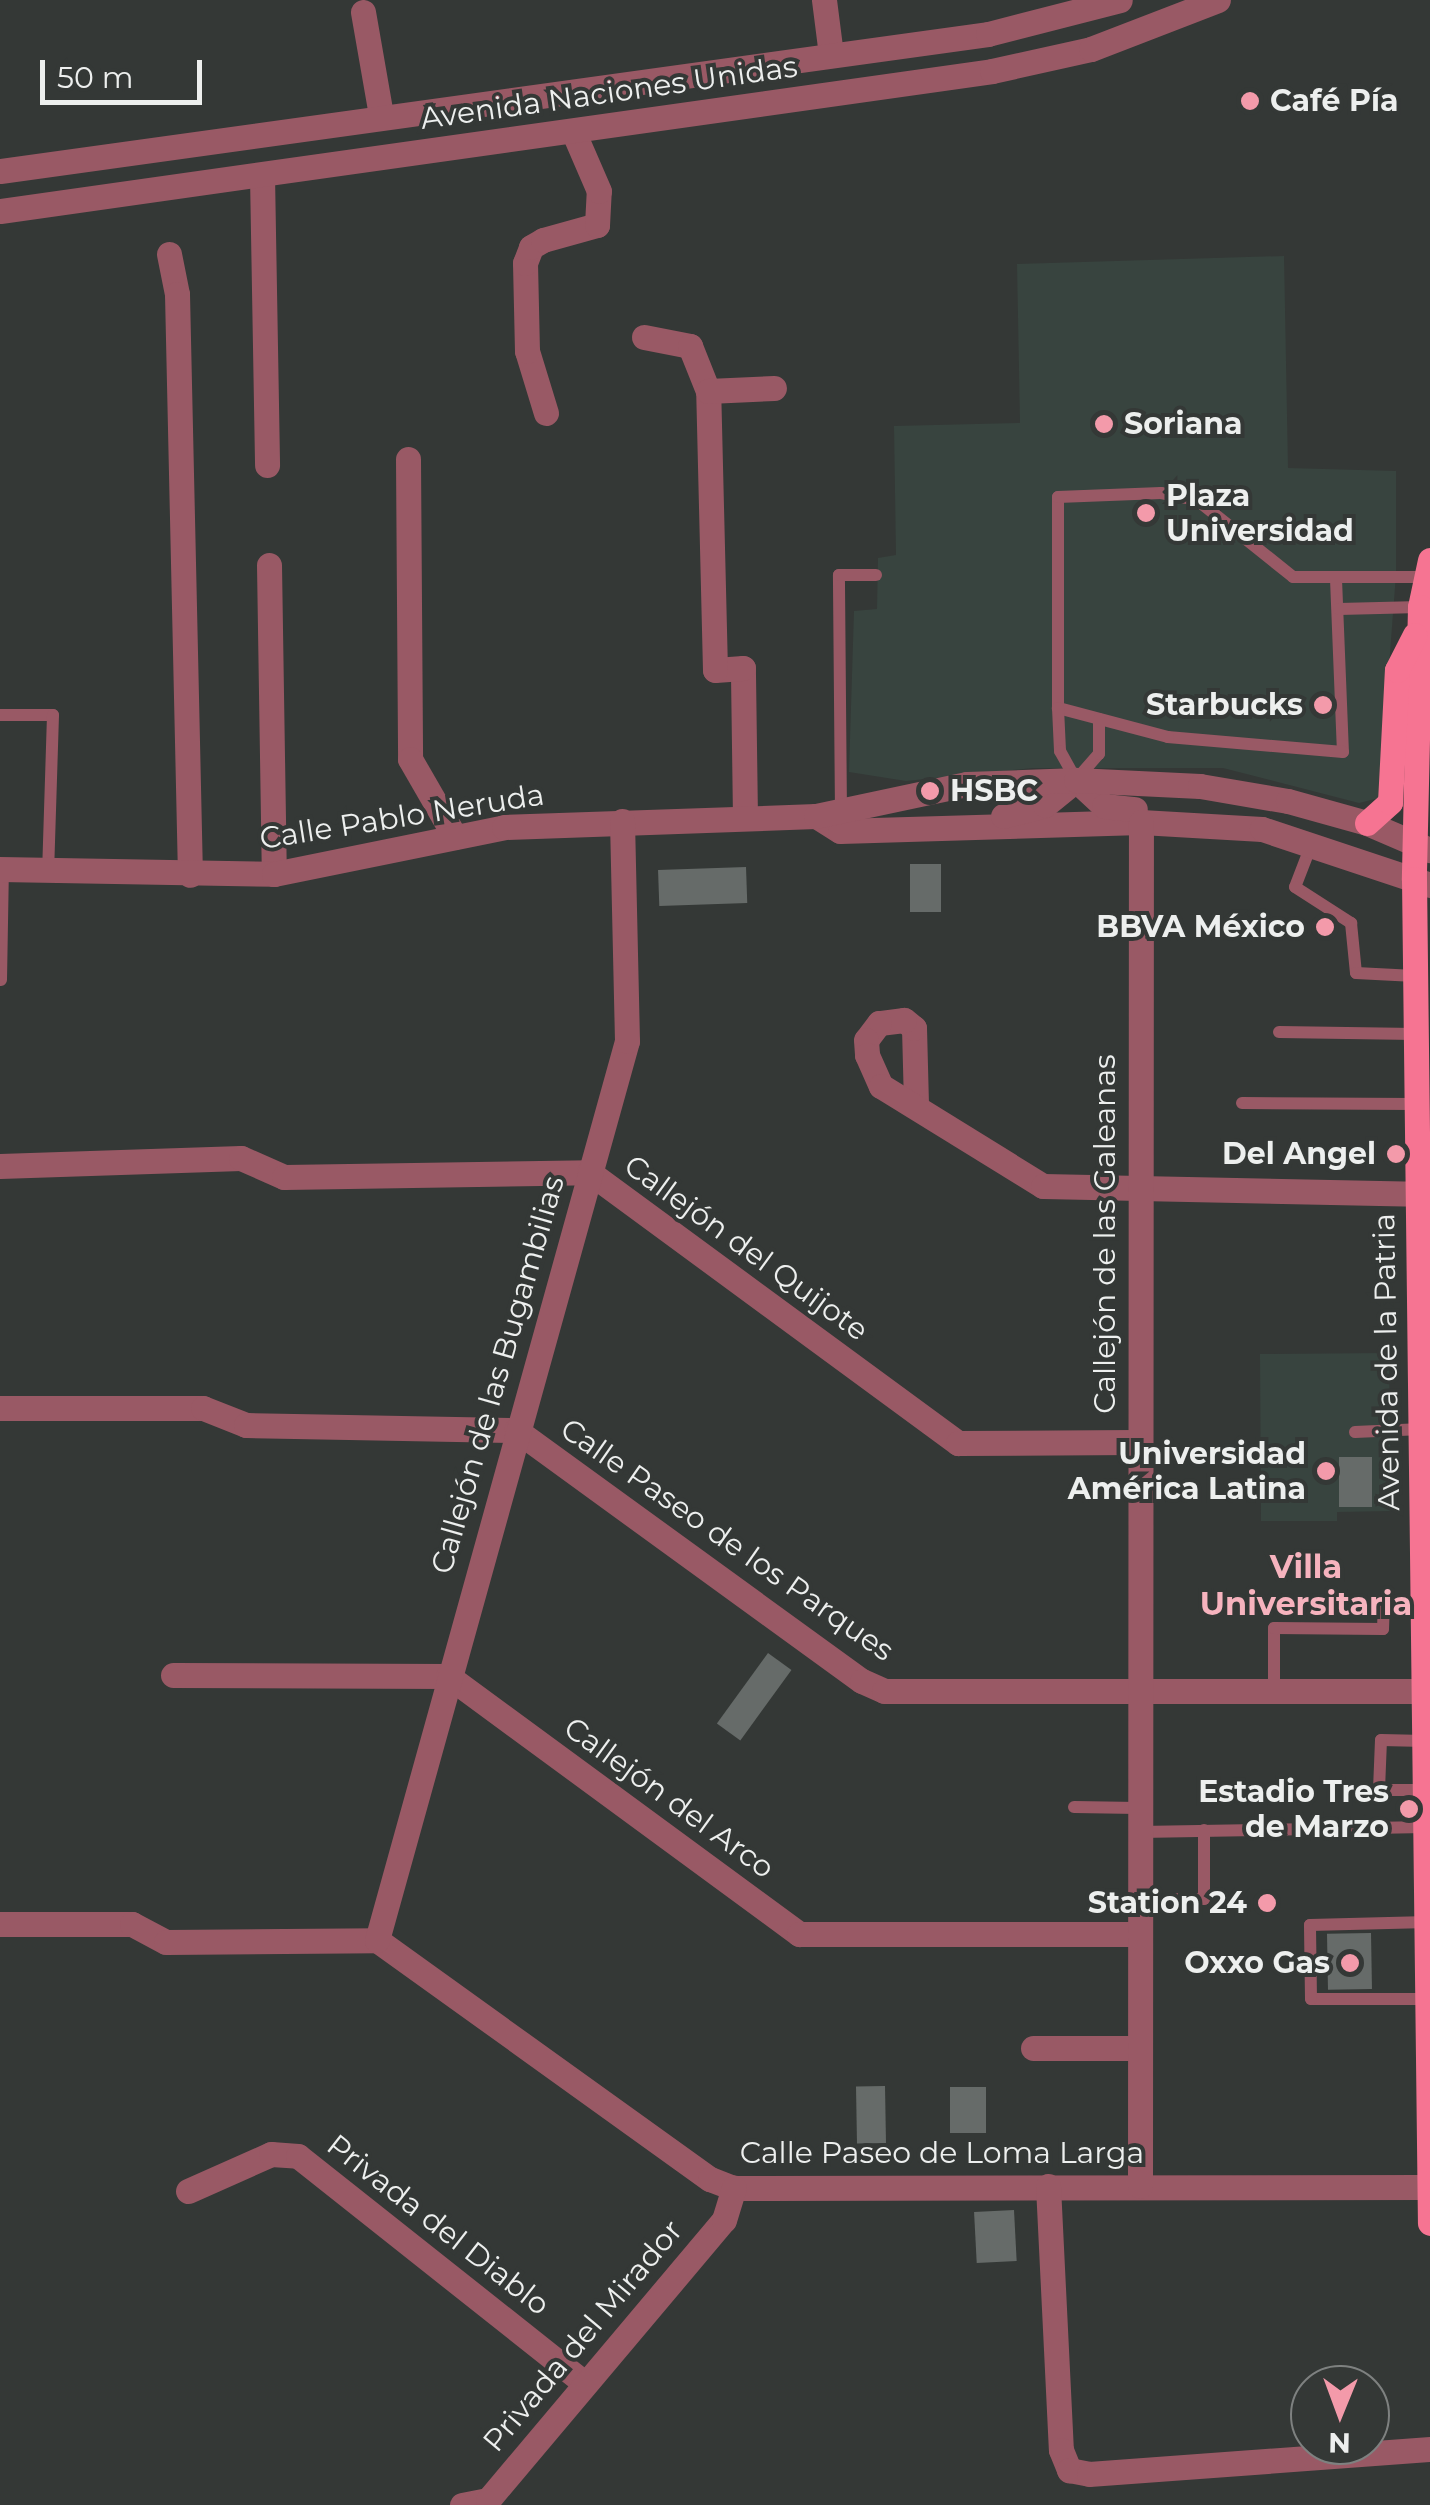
<!DOCTYPE html>
<meta charset="utf-8">
<style>
body{margin:0}
#map{position:relative;width:1430px;height:2505px;overflow:hidden;background:#343836;font-family:Montserrat,sans-serif}
div>[style]{position:absolute}
.built>*{inset:0;background:#38443f}
.building>*{inset:0;background:#666b69;transform-origin:0 0}
.service>*{height:12px;margin:-6px;padding:0 6px;transform-origin:6px;border-radius:6px;background:#995965}
.minor>*{height:25px;margin:-12.5px;padding:0 12.5px;transform-origin:12.5px;border-radius:12.5px;background:#995965}
.tertiary>*{height:25px;margin:-12.5px;padding:0 12.5px;transform-origin:12.5px;border-radius:12.5px;background:#995965}
.primary>*{height:25px;margin:-12.5px;padding:0 12.5px;transform-origin:12.5px;border-radius:12.5px;background:#f67492}
.dots>*{width:28px;height:28px;translate:-50% -50%;box-sizing:border-box;border:5px solid #343836;border-radius:50%}
span{translate:-50% -50%;white-space:nowrap;text-align:center;line-height:1.15;-webkit-text-stroke:8px #343836;paint-order:stroke}
.street-label{font-size:30px;color:#edefee}
.poi-label{font-size:30px;color:#edefee;font-weight:700}
.left{translate:0 -50%;text-align:left}
.right{translate:-100% -50%;text-align:right}
.neighbourhood-label{font-size:32px;color:#f6b3be;font-weight:700}
.north{position:absolute;left:1290px;top:2365px;width:100px;height:100px;box-sizing:border-box;background:#343836;border:2px solid #7e8180;border-radius:50%;rotate:181deg;font-size:28px;font-weight:700;line-height:40px;text-align:center;color:#edefee}
.north::after{content:'';display:block;margin:auto;width:35px;height:45px;background:#f39aaa;clip-path:polygon(50% 0,100% 100%,50% 72%,0 100%)}
.scale{position:absolute;left:40px;top:60px;width:162px;height:45px;box-sizing:border-box;border:5px solid #edefee;border-top:0;padding-left:12px;font-size:30px;line-height:35px;white-space:nowrap;color:#edefee;-webkit-text-stroke:8px #343836;paint-order:stroke}
</style>
<div id="map">
<div class="built">
<i style="clip-path:polygon(1284px 256px,1288px 468px,1396px 471px,1396px 574px,1379px 798px,1359px 803px,1223px 768px,1033px 768px,906px 781px,849px 772px,854px 611px,877px 609px,878px 558px,896px 555px,894px 426px,1020px 423px,1017px 264px)"></i>
<i style="clip-path:polygon(1389px 1353px,1391px 1511px,1337px 1512px,1337px 1521px,1261px 1521px,1260px 1354px)"></i>
</div>
<div class="building">
<i style="left:910px;top:864px;width:31px;height:48px"></i>
<i style="left:746px;top:867px;width:36px;height:88px;rotate:88deg"></i>
<i style="left:1372px;top:1457px;width:50px;height:33px;rotate:90deg"></i>
<i style="left:768px;top:1653px;width:29px;height:87px;rotate:36deg"></i>
<i style="left:1371px;top:1933px;width:56px;height:44px;rotate:89deg"></i>
<i style="left:885px;top:2086px;width:57px;height:29px;rotate:89deg"></i>
<i style="left:950px;top:2087px;width:36px;height:46px"></i>
<i style="left:1014px;top:2210px;width:51px;height:40px;rotate:87deg"></i>
</div>
<div class="service">
<i style="left:1336px;top:579px;width:173px;rotate:87.7deg"></i>
<i style="left:1343px;top:752px;width:176px;rotate:-175.1deg"></i>
<i style="left:1168px;top:737px;width:114px;rotate:-165.2deg"></i>
<i style="left:1058px;top:708px;width:211px;rotate:-90deg"></i>
<i style="left:1058px;top:497px;width:103px;rotate:-2.2deg"></i>
<i style="left:1161px;top:493px;width:37px;rotate:11deg"></i>
<i style="left:1197px;top:500px;width:123px;rotate:38.7deg"></i>
<i style="left:1293px;top:577px;width:133px"></i>
<i style="left:1339px;top:609px;width:81px;rotate:-1.4deg"></i>
<i style="left:1058px;top:708px;width:43px;rotate:87.3deg"></i>
<i style="left:1060px;top:751px;width:33px;rotate:61deg"></i>
<i style="left:1076px;top:780px;width:35px;rotate:-49deg"></i>
<i style="left:1099px;top:754px;width:35px;rotate:-90deg"></i>
<i style="left:0;top:715px;width:53px"></i>
<i style="left:53px;top:715px;width:156px;rotate:91.8deg"></i>
<i style="left:841px;top:814px;width:239px;rotate:-90.5deg"></i>
<i style="left:839px;top:575px;width:37px"></i>
<i style="left:1312px;top:843px;width:47px;rotate:111.1deg"></i>
<i style="left:1295px;top:887px;width:67px;rotate:32.7deg"></i>
<i style="left:1351px;top:923px;width:50px;rotate:84.3deg"></i>
<i style="left:1356px;top:973px;width:59px;rotate:2.9deg"></i>
<i style="left:1px;top:980px;width:110px;rotate:-89deg"></i>
<i style="left:1279px;top:1032px;width:136px;rotate:0.8deg"></i>
<i style="left:1242px;top:1103px;width:173px;rotate:0.3deg"></i>
<i style="left:1355px;top:1432px;width:67px;rotate:-2.6deg"></i>
<i style="left:1274px;top:1691px;width:63px;rotate:-90deg"></i>
<i style="left:1274px;top:1628px;width:109px;rotate:0.5deg"></i>
<i style="left:1383px;top:1629px;width:25px;rotate:-88deg"></i>
<i style="left:1384px;top:1604px;width:40px;rotate:2.9deg"></i>
<i style="left:1425px;top:1741px;width:44px;rotate:-178.7deg"></i>
<i style="left:1381px;top:1740px;width:50px;rotate:92.3deg"></i>
<i style="left:1379px;top:1790px;width:47px"></i>
<i style="left:1074px;top:1807px;width:64px;rotate:0.9deg"></i>
<i style="left:1140px;top:1832px;width:287px;rotate:-1deg"></i>
<i style="left:1178px;top:1899px;width:26px"></i>
<i style="left:1204px;top:1899px;width:69px;rotate:-90deg"></i>
<i style="left:1427px;top:1999px;width:116px;rotate:180deg"></i>
<i style="left:1311px;top:1999px;width:74px;rotate:-90.8deg"></i>
<i style="left:1310px;top:1925px;width:118px;rotate:-1.5deg"></i>
</div>
<div class="minor">
<i style="left:824px;top:0;width:55px;rotate:82.7deg"></i>
<i style="left:363px;top:12px;width:105px;rotate:80.1deg"></i>
<i style="left:262px;top:175px;width:290px;rotate:89deg"></i>
<i style="left:169px;top:254px;width:41px;rotate:78.7deg"></i>
<i style="left:177px;top:294px;width:581px;rotate:88.72deg"></i>
<i style="left:644px;top:337px;width:47px;rotate:11.1deg"></i>
<i style="left:690px;top:346px;width:48px;rotate:68.2deg"></i>
<i style="left:546px;top:413px;width:65px;rotate:-107deg"></i>
<i style="left:527px;top:351px;width:88px;rotate:-91.3deg"></i>
<i style="left:525px;top:263px;width:17px;rotate:-69deg"></i>
<i style="left:531px;top:247px;width:14px;rotate:-30deg"></i>
<i style="left:543px;top:240px;width:56px;rotate:-15.5deg"></i>
<i style="left:597px;top:225px;width:34px;rotate:-87deg"></i>
<i style="left:599px;top:191px;width:65px;rotate:-113.4deg"></i>
<i style="left:408px;top:459px;width:300px;rotate:89.6deg"></i>
<i style="left:410px;top:759px;width:90px;rotate:60deg"></i>
<i style="left:269px;top:565px;width:309px;rotate:89.1deg"></i>
<i style="left:816px;top:816px;width:28px;rotate:32deg"></i>
<i style="left:840px;top:831px;width:301px;rotate:-1.7deg"></i>
<i style="left:1141px;top:822px;width:121px;rotate:3.3deg"></i>
<i style="left:1262px;top:829px;width:177px;rotate:18.4deg"></i>
<i style="left:1003px;top:816px;width:43px;rotate:-14.7deg"></i>
<i style="left:1045px;top:805px;width:40px;rotate:-39deg"></i>
<i style="left:1076px;top:780px;width:38px;rotate:43deg"></i>
<i style="left:1104px;top:806px;width:31px;rotate:6deg"></i>
<i style="left:745px;top:818px;width:150px;rotate:-90.8deg"></i>
<i style="left:743px;top:668px;width:28px;rotate:176deg"></i>
<i style="left:715px;top:670px;width:279px;rotate:-91.4deg"></i>
<i style="left:708px;top:391px;width:66px;rotate:-2.6deg"></i>
<i style="left:0;top:869px;width:274px;rotate:1deg"></i>
<i style="left:274px;top:874px;width:235px;rotate:-11.5deg"></i>
<i style="left:504px;top:827px;width:312px;rotate:-2deg"></i>
<i style="left:816px;top:816px;width:154px;rotate:-12deg"></i>
<i style="left:967px;top:784px;width:109px;rotate:-2.1deg"></i>
<i style="left:1076px;top:780px;width:124px;rotate:2.8deg"></i>
<i style="left:1200px;top:786px;width:89px;rotate:9.7deg"></i>
<i style="left:1288px;top:801px;width:82px;rotate:15.6deg"></i>
<i style="left:1367px;top:823px;width:69px;rotate:23.2deg"></i>
<i style="left:916px;top:1104px;width:76px;rotate:-91.5deg"></i>
<i style="left:914px;top:1028px;width:13px;rotate:-141deg"></i>
<i style="left:904px;top:1020px;width:25px;rotate:173deg"></i>
<i style="left:879px;top:1023px;width:21px;rotate:127deg"></i>
<i style="left:866px;top:1040px;width:15px;rotate:86deg"></i>
<i style="left:867px;top:1055px;width:34px;rotate:66deg"></i>
<i style="left:881px;top:1086px;width:190px;rotate:31.7deg"></i>
<i style="left:1043px;top:1186px;width:373px;rotate:1.2deg"></i>
<i style="left:0;top:1166px;width:241px;rotate:-1.9deg"></i>
<i style="left:241px;top:1158px;width:47px;rotate:23.8deg"></i>
<i style="left:284px;top:1177px;width:305px;rotate:-0.9deg"></i>
<i style="left:589px;top:1172px;width:458px;rotate:36.3deg"></i>
<i style="left:958px;top:1443px;width:178px;rotate:-0.3deg"></i>
<i style="left:0;top:1408px;width:203px"></i>
<i style="left:203px;top:1408px;width:46px;rotate:21.6deg"></i>
<i style="left:246px;top:1425px;width:270px;rotate:1.1deg"></i>
<i style="left:516px;top:1430px;width:427px;rotate:36deg"></i>
<i style="left:862px;top:1681px;width:24px;rotate:24deg"></i>
<i style="left:884px;top:1691px;width:541px"></i>
<i style="left:173px;top:1675px;width:275px;rotate:0.2deg"></i>
<i style="left:448px;top:1676px;width:436px;rotate:36.3deg"></i>
<i style="left:799px;top:1934px;width:340px"></i>
<i style="left:0;top:1924px;width:132px"></i>
<i style="left:132px;top:1924px;width:38px;rotate:28deg"></i>
<i style="left:166px;top:1942px;width:211px;rotate:-0.5deg"></i>
<i style="left:377px;top:1940px;width:410px;rotate:35.7deg"></i>
<i style="left:710px;top:2179px;width:26px;rotate:21deg"></i>
<i style="left:734px;top:2188px;width:692px;rotate:-0.08deg"></i>
<i style="left:377px;top:1940px;width:933px;rotate:-74.46deg"></i>
<i style="left:627px;top:1041px;width:220px;rotate:-91.3deg"></i>
<i style="left:1033px;top:2048px;width:106px"></i>
<i style="left:1048px;top:2186px;width:264px;rotate:87.2deg"></i>
<i style="left:1061px;top:2450px;width:22px;rotate:68deg"></i>
<i style="left:1069px;top:2470px;width:20px;rotate:11deg"></i>
<i style="left:1089px;top:2474px;width:342px;rotate:-4.2deg"></i>
<i style="left:1140px;top:2186px;width:1364px;rotate:-89.96deg"></i>
<i style="left:188px;top:2191px;width:91px;rotate:-24deg"></i>
<i style="left:271px;top:2154px;width:27px;rotate:4deg"></i>
<i style="left:298px;top:2156px;width:365px;rotate:38.4deg"></i>
<i style="left:462px;top:2505px;width:26px;rotate:-11deg"></i>
<i style="left:488px;top:2500px;width:366px;rotate:-49.9deg"></i>
<i style="left:724px;top:2220px;width:34px;rotate:-73deg"></i>
</div>
<div class="tertiary">
<i style="left:0;top:171px;width:997px;rotate:-7.89deg"></i>
<i style="left:988px;top:34px;width:136px;rotate:-14.4deg"></i>
<i style="left:0;top:211px;width:1002px;rotate:-8.03deg"></i>
<i style="left:992px;top:71px;width:101px;rotate:-12.5deg"></i>
<i style="left:1091px;top:49px;width:136px;rotate:-21.1deg"></i>
</div>
<div class="primary">
<i style="left:1430px;top:560px;width:48px;rotate:102deg"></i>
<i style="left:1420px;top:607px;width:272px;rotate:91.3deg"></i>
<i style="left:1414px;top:879px;width:1344px;rotate:89.32deg"></i>
<i style="left:1367px;top:823px;width:31px;rotate:-42deg"></i>
<i style="left:1390px;top:802px;width:132px;rotate:-87deg"></i>
<i style="left:1397px;top:670px;width:39px;rotate:-63deg"></i>
</div>
<div class="dots">
<i style="left:1250px;top:101px;background:#f39aaa"></i>
<i style="left:1104px;top:424px;background:#f39aaa"></i>
<i style="left:1146px;top:513px;background:#f39aaa"></i>
<i style="left:1323px;top:705px;background:#f39aaa"></i>
<i style="left:930px;top:791px;background:#f39aaa"></i>
<i style="left:1325px;top:927px;background:#f39aaa"></i>
<i style="left:1396px;top:1154px;background:#f39aaa"></i>
<i style="left:1326px;top:1471px;background:#f39aaa"></i>
<i style="left:1409px;top:1809px;background:#f39aaa"></i>
<i style="left:1267px;top:1903px;background:#f39aaa"></i>
<i style="left:1350px;top:1963px;background:#f39aaa"></i>
</div>
<div class="street-label">
<span style="left:609px;top:93px;rotate:-8deg">Avenida Naciones Unidas</span>
<span style="left:402px;top:817px;rotate:-9deg">Calle Pablo Neruda</span>
<span style="left:1105px;top:1234px;rotate:-90deg">Callejón de las Galeanas</span>
<span style="left:746px;top:1248px;rotate:36deg">Callejón del Quijote</span>
<span style="left:1387px;top:1362px;rotate:-91deg">Avenida de la Patria</span>
<span style="left:498px;top:1375px;rotate:-74deg">Callejón de las Bugambilias</span>
<span style="left:727px;top:1540px;rotate:35deg">Calle Paseo de los Parques</span>
<span style="left:669px;top:1798px;rotate:36deg">Callejón del Arco</span>
<span style="left:942px;top:2153px">Calle Paseo de Loma Larga</span>
<span style="left:438px;top:2225px;rotate:38deg">Privada del Diablo</span>
<span style="left:583px;top:2336px;rotate:-50deg">Privada del Mirador</span>
</div>
<div class="poi-label">
<span class="left" style="left:1270px;top:101px">Café Pía</span>
<span class="left" style="left:1124px;top:424px">Soriana</span>
<span class="left" style="left:1166px;top:513px">Plaza<br>Universidad</span>
<span class="right" style="left:1303px;top:705px">Starbucks</span>
<span class="left" style="left:950px;top:791px">HSBC</span>
<span class="right" style="left:1305px;top:927px">BBVA México</span>
<span class="right" style="left:1376px;top:1154px">Del Angel</span>
<span class="right" style="left:1306px;top:1471px">Universidad<br>América Latina</span>
<span class="right" style="left:1389px;top:1809px">Estadio Tres<br>de Marzo</span>
<span class="right" style="left:1247px;top:1903px">Station 24</span>
<span class="right" style="left:1330px;top:1963px">Oxxo Gas</span>
</div>
<div class="neighbourhood-label">
<span style="left:1306px;top:1586px">Villa<br>Universitaria</span>
</div>
<div class="north">N</div>
<div class="scale">50 m</div>
</div>
